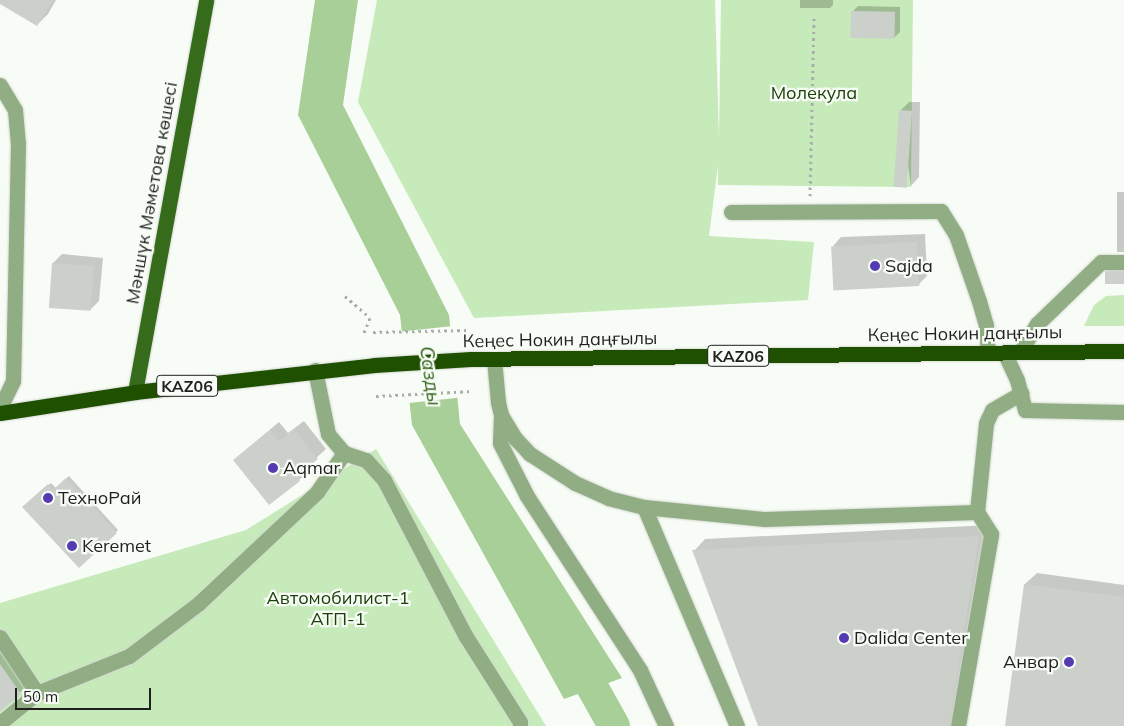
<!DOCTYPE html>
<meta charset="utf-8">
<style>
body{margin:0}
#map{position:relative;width:1124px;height:726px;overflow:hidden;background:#f8fcf6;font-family:Mulish,sans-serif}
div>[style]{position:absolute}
.green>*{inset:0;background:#c6eab9}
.water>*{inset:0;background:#a7cf97}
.pier>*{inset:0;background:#f8fcf6;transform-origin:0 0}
.shadow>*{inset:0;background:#0003;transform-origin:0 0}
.river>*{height:32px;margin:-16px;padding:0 16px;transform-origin:16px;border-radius:16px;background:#a7cf97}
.building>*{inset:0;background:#ccd0cb;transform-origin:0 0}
.path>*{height:3px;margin-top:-1.5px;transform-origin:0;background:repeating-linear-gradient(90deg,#aaada8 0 2.5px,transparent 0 6.5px)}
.roads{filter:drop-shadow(0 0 1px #d5d9d3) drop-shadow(0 0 1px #d5d9d3)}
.minor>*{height:15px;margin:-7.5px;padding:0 7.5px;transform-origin:7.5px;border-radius:7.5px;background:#90ad84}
.major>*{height:15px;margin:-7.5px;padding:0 7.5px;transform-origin:7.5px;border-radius:7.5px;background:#366b1b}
.highway>*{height:15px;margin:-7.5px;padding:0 7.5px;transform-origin:7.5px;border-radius:7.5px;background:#1f5000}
.dots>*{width:14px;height:14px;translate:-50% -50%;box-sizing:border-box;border:2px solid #f8fcf6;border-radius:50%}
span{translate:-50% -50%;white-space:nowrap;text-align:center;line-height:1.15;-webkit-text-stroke:4.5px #f8fcf6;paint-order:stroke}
.shield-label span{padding:1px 4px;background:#f8fcf6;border:1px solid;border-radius:4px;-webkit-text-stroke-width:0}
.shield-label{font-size:16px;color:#1f201e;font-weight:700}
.park-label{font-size:18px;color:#1c4108}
.street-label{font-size:18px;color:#1f201e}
.poi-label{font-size:18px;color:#1f201e}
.left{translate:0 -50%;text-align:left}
.right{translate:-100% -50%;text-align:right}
.water-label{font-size:19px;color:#32631a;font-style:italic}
.scale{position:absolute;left:15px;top:688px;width:136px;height:22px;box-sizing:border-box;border:2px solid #1f201e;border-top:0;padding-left:6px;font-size:15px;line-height:18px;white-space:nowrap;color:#1f201e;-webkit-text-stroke:4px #f8fcf6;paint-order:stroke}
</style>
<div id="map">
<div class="green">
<i style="clip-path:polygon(377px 0,715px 0,719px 140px,721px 0,913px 0,911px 187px,718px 185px,718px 165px,709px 236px,814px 242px,808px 300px,474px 318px,358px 102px)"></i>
<i style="clip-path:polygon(1124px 295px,1124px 326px,1084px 326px,1094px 305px,1106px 296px)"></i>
<i style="clip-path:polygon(376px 449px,546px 726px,0 726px,0 603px,246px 530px)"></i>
</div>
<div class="water">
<i style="clip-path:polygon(315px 0,358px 0,343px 105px,449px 315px,460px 424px,622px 678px,564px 699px,412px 425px,400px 315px,298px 115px)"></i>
</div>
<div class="pier">
<i style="left:453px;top:326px;width:72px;height:54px;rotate:84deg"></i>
</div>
<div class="shadow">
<i style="clip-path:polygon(0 0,56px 0,48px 14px,37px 25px,0 2px)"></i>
<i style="clip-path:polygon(800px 0,833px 0,833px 5px,830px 8px,800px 8px)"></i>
<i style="clip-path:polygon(858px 6px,900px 7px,900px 32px,894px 38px,852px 12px)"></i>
<i style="clip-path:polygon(909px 102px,920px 102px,919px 177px,911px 186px,900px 111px)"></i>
<i style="left:1124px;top:192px;width:60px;height:7px;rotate:90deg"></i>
<i style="clip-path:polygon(925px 234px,927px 276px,918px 285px,833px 246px,841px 237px)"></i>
<i style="clip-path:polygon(62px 254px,103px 258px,99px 301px,90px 310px,53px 263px)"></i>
<i style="clip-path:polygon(1112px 266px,1124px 266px,1124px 283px,1106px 272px)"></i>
<i style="clip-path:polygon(304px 421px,326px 449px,305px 468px,308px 471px,299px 480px,234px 460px,279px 422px,288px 433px)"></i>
<i style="clip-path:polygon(69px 476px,118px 530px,79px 566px,24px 508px,51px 483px,56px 488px)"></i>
<i style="clip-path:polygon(990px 525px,959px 726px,759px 726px,694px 551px,705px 539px)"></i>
<i style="clip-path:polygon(1037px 573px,1124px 585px,1124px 726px,1006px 726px,1025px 584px)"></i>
<i style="clip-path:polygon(0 642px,29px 684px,0 710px)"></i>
</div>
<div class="river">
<i style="left:571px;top:649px;width:88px;rotate:60.8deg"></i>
</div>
<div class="building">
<i style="clip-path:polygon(0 0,53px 0,37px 26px,0 4px)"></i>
<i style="left:851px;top:11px;width:44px;height:27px;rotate:1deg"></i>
<i style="left:899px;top:110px;width:13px;height:77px;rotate:4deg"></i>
<i style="left:917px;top:242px;width:44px;height:86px;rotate:87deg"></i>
<i style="left:52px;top:263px;width:42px;height:45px;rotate:4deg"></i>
<i style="left:1105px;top:271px;width:19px;height:13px"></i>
<i style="clip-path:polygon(294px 429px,318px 459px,296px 476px,300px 481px,269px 505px,233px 460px,270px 430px,279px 441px)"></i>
<i style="clip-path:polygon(66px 478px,117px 533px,79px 568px,22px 507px,48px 484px,53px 490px)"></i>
<i style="clip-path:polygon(979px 536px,949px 726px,758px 726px,692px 550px)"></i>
<i style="clip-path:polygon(1024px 584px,1124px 597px,1124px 726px,1005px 726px)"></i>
<i style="clip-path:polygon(0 664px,21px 694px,0 711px)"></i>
</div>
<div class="path">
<i style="left:810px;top:196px;width:178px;rotate:-88.7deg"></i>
<i style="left:345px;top:296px;width:33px;rotate:41deg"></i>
<i style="left:370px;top:318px;width:16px;rotate:112deg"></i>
<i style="left:373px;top:332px;width:97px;rotate:-1.2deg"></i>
<i style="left:376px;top:396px;width:97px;rotate:-3deg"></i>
</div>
<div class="roads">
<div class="minor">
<i style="left:0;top:85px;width:29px;rotate:59deg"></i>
<i style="left:15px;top:110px;width:34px;rotate:85deg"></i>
<i style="left:18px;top:144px;width:237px;rotate:91.2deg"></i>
<i style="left:13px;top:381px;width:30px;rotate:116deg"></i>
<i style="left:731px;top:212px;width:210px;rotate:-0.3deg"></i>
<i style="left:941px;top:211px;width:28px;rotate:58deg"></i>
<i style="left:956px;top:235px;width:70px;rotate:70.8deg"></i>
<i style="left:979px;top:301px;width:25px;rotate:74deg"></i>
<i style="left:986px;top:325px;width:28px;rotate:86deg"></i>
<i style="left:1004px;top:352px;width:31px;rotate:65deg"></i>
<i style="left:1017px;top:380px;width:31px;rotate:75deg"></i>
<i style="left:1025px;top:410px;width:99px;rotate:1.2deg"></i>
<i style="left:1020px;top:352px;width:33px;rotate:-59deg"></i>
<i style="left:1037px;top:324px;width:89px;rotate:-44.1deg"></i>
<i style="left:1101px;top:262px;width:23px"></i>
<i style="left:494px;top:359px;width:43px;rotate:84.7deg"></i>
<i style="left:498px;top:402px;width:13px;rotate:77deg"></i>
<i style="left:501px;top:415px;width:27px;rotate:59deg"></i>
<i style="left:515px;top:438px;width:22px;rotate:47deg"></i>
<i style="left:530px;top:454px;width:54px;rotate:32.8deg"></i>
<i style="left:575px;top:483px;width:36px;rotate:24deg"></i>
<i style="left:608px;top:498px;width:37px;rotate:14deg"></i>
<i style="left:315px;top:370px;width:65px;rotate:78.5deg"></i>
<i style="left:328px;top:434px;width:25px;rotate:50deg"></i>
<i style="left:344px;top:453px;width:23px;rotate:18deg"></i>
<i style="left:366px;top:460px;width:27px;rotate:48deg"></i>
<i style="left:384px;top:480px;width:175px;rotate:62.4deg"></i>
<i style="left:465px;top:635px;width:103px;rotate:57.7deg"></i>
<i style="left:520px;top:722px;width:4px;rotate:90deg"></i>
<i style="left:501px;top:415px;width:28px;rotate:92deg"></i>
<i style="left:500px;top:443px;width:59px;rotate:63deg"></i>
<i style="left:527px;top:496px;width:207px;rotate:57deg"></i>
<i style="left:640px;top:670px;width:62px;rotate:65.1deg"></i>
<i style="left:0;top:637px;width:67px;rotate:56.5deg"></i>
<i style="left:0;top:723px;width:48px;rotate:-39deg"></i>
<i style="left:37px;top:693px;width:99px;rotate:-21.9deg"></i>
<i style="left:129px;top:656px;width:88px;rotate:-37.1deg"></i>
<i style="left:199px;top:603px;width:162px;rotate:-43.2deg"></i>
<i style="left:317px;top:492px;width:47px;rotate:-55.3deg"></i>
<i style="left:737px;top:726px;width:238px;rotate:-113deg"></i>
<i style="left:644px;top:507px;width:122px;rotate:5.7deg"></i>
<i style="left:765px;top:519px;width:212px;rotate:-1.9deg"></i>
<i style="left:958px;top:726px;width:195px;rotate:-80.2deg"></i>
<i style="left:991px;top:534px;width:26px;rotate:-122deg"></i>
<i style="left:977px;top:512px;width:89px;rotate:-84.2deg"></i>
<i style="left:986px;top:423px;width:14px;rotate:-65deg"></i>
<i style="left:992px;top:410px;width:34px;rotate:-30deg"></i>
</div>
<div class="major">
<i style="left:135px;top:392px;width:398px;rotate:-79.7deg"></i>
</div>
<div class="highway">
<i style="left:0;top:413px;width:137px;rotate:-8.8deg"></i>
<i style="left:135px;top:392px;width:241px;rotate:-6.4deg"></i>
<i style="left:374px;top:365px;width:97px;rotate:-3.5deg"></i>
<i style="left:471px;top:359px;width:653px;rotate:-0.7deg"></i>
</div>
</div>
<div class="dots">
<i style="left:875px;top:266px;background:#553ab2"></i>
<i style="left:273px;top:468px;background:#553ab2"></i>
<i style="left:48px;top:498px;background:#553ab2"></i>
<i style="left:72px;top:546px;background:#553ab2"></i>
<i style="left:844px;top:638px;background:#553ab2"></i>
<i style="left:1069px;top:662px;background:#553ab2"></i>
</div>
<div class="shield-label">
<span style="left:738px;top:356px">KАZ06</span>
<span style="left:187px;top:386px">KАZ06</span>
</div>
<div class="park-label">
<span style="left:814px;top:93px">Молекула</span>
<span style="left:338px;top:609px">Автомобилист-1<br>АТП-1</span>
</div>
<div class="street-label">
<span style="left:152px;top:193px;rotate:-80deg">Мәншүк Мәметова көшесі</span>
<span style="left:965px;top:334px;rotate:-1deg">Кеңес Нокин даңғылы</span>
<span style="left:560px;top:340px;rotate:-1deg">Кеңес Нокин даңғылы</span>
</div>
<div class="poi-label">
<span class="left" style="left:885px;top:266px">Sajda</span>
<span class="left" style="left:283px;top:468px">Aqmar</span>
<span class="left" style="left:58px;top:498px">ТехноРай</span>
<span class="left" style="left:82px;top:546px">Keremet</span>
<span class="left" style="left:854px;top:638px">Dalida Center</span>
<span class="right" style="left:1059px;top:662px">Анвар</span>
</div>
<div class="water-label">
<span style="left:430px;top:376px;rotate:82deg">Сазды</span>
</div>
<div class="scale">50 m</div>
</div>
